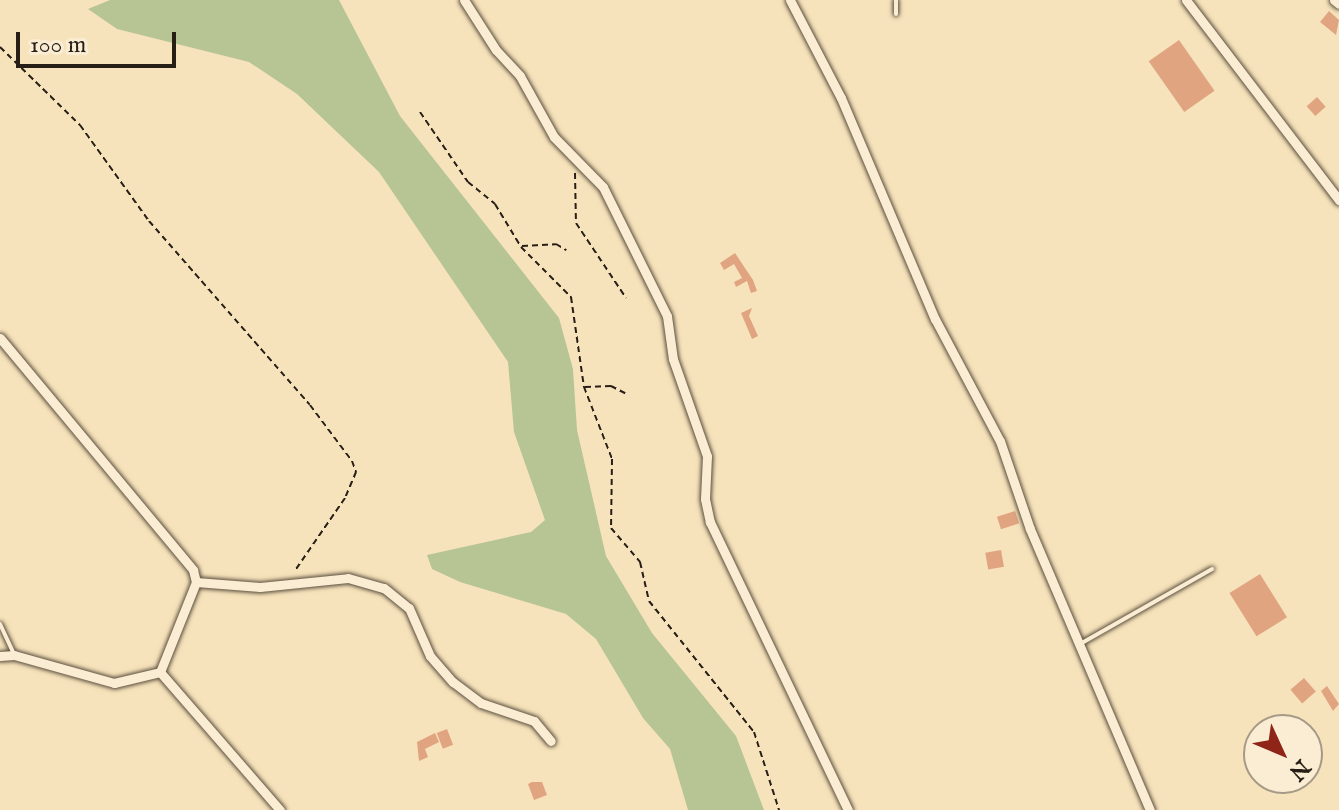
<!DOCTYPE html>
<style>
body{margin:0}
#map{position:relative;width:1339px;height:810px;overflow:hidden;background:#f7e3bb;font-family:"IM FELL English",serif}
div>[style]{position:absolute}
.green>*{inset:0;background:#b7c595}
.building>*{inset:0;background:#e1a481;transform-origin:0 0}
.path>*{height:2px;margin-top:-1px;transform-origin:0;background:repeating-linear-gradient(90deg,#271e16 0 6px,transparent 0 10px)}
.roads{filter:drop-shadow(0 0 2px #5b4f3f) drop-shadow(0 0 2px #5b4f3f)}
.service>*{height:4px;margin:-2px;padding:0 2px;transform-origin:2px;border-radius:2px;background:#faedd3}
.minor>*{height:9px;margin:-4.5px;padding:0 4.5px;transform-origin:4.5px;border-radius:4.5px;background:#faedd3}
span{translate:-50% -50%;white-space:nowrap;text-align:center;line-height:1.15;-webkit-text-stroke:8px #faedd3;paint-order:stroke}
.north{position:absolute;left:1243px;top:714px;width:80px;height:80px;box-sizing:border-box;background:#faedd3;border:2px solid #a69a87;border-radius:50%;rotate:134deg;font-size:22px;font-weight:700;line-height:32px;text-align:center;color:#271e16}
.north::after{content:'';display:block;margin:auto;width:28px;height:36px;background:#8f2418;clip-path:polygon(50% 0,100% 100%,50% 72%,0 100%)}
.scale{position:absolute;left:16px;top:32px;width:160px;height:36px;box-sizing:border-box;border:4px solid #271e16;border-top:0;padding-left:10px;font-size:24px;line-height:28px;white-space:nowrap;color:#271e16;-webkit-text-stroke:6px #faedd3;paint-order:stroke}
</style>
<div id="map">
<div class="green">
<i style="clip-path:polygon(110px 0,339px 0,400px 116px,559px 318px,573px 369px,577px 430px,606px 556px,652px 633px,736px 736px,764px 810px,688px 810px,670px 749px,643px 718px,596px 639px,566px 614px,460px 582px,432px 569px,427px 555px,531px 532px,545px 520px,514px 432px,508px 362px,379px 172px,297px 94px,249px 62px,117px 29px,88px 9px)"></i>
</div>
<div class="building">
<i style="clip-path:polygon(1329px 11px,1339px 20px,1336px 35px,1320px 22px)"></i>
<i style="left:1179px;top:40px;width:62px;height:37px;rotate:55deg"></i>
<i style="left:1317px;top:97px;width:13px;height:14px;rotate:48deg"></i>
<i style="clip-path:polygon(735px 253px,753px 280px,757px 291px,751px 293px,747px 281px,736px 287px,734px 282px,742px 278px,734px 264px,724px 270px,720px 263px)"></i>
<i style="clip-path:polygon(752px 308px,749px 316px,758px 336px,752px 339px,741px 313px)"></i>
<i style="left:1015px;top:511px;width:13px;height:19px;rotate:72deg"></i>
<i style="left:1001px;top:550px;width:17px;height:16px;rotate:80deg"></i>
<i style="left:1260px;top:574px;width:51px;height:36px;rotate:58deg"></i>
<i style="left:1304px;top:678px;width:18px;height:18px;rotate:49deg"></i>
<i style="clip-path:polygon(1327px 686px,1339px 704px,1333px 711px,1321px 691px)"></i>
<i style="left:447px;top:729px;width:17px;height:11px;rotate:69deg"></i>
<i style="clip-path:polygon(435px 733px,439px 742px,425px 749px,428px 757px,419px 761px,417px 742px)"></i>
<i style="clip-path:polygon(532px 782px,542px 782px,547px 795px,534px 800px,528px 784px)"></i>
</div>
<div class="path">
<i style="left:0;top:47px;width:112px;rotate:44.3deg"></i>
<i style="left:80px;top:125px;width:118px;rotate:54.3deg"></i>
<i style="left:149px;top:221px;width:244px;rotate:48.8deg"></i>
<i style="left:310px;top:405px;width:70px;rotate:53.1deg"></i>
<i style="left:352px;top:461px;width:12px;rotate:70deg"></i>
<i style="left:356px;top:472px;width:28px;rotate:113deg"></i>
<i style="left:345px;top:498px;width:90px;rotate:124.6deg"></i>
<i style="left:420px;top:112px;width:85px;rotate:55.6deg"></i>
<i style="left:468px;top:182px;width:35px;rotate:39deg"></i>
<i style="left:495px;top:204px;width:50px;rotate:58.8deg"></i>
<i style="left:521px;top:247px;width:71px;rotate:45deg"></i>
<i style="left:571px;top:297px;width:91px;rotate:81.8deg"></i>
<i style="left:584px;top:387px;width:77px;rotate:68.7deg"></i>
<i style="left:612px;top:459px;width:69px;rotate:90.8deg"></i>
<i style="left:611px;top:528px;width:45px;rotate:49.5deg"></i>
<i style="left:640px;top:562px;width:40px;rotate:77deg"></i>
<i style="left:649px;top:601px;width:168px;rotate:51.3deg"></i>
<i style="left:754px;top:732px;width:82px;rotate:72.2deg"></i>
<i style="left:575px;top:173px;width:50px;rotate:88.9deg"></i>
<i style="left:576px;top:223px;width:90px;rotate:56.3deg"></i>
<i style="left:522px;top:246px;width:34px;rotate:-3deg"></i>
<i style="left:556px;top:244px;width:12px;rotate:31deg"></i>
<i style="left:585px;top:387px;width:26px;rotate:-2deg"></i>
<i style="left:611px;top:386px;width:16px;rotate:27deg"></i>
</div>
<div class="roads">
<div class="service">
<i style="left:896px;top:14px;width:14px;rotate:-90deg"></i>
<i style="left:0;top:624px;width:31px;rotate:65deg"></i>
<i style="left:1080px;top:644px;width:152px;rotate:-29.6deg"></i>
</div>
<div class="minor">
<i style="left:464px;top:0;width:59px;rotate:57.4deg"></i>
<i style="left:496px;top:50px;width:35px;rotate:47deg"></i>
<i style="left:520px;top:76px;width:70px;rotate:60.9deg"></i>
<i style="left:554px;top:137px;width:70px;rotate:45.6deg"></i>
<i style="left:603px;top:187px;width:144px;rotate:63.6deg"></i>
<i style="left:667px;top:316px;width:43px;rotate:82.1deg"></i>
<i style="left:673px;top:359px;width:103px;rotate:70.7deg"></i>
<i style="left:707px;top:456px;width:43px;rotate:92.7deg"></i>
<i style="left:705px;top:499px;width:24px;rotate:78deg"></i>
<i style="left:710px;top:522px;width:319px;rotate:64.4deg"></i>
<i style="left:790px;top:0;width:110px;rotate:62.5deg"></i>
<i style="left:841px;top:98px;width:240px;rotate:67deg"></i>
<i style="left:935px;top:319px;width:138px;rotate:62deg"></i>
<i style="left:1000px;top:441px;width:93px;rotate:71.2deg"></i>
<i style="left:1030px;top:529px;width:306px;rotate:66.9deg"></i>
<i style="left:1186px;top:0;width:252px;rotate:52.6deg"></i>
<i style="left:1334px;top:0;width:6px;rotate:39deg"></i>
<i style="left:0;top:338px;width:302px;rotate:50.2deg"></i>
<i style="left:193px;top:570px;width:12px;rotate:76deg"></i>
<i style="left:196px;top:582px;width:97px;rotate:111.8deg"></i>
<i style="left:160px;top:672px;width:183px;rotate:49deg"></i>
<i style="left:196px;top:582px;width:64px;rotate:4.5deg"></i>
<i style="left:260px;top:587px;width:88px;rotate:-5.8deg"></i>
<i style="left:348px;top:578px;width:37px;rotate:16deg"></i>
<i style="left:384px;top:588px;width:32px;rotate:39deg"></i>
<i style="left:409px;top:608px;width:52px;rotate:66.4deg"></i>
<i style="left:430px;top:656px;width:35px;rotate:49deg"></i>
<i style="left:453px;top:682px;width:35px;rotate:37deg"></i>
<i style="left:481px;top:703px;width:56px;rotate:18.8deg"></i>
<i style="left:534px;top:721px;width:26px;rotate:50deg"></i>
<i style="left:0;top:656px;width:14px;rotate:-4deg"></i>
<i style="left:14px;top:655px;width:104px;rotate:15.6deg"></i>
<i style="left:114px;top:683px;width:47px;rotate:-13.4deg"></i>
</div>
</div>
<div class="north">N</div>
<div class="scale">100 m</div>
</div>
